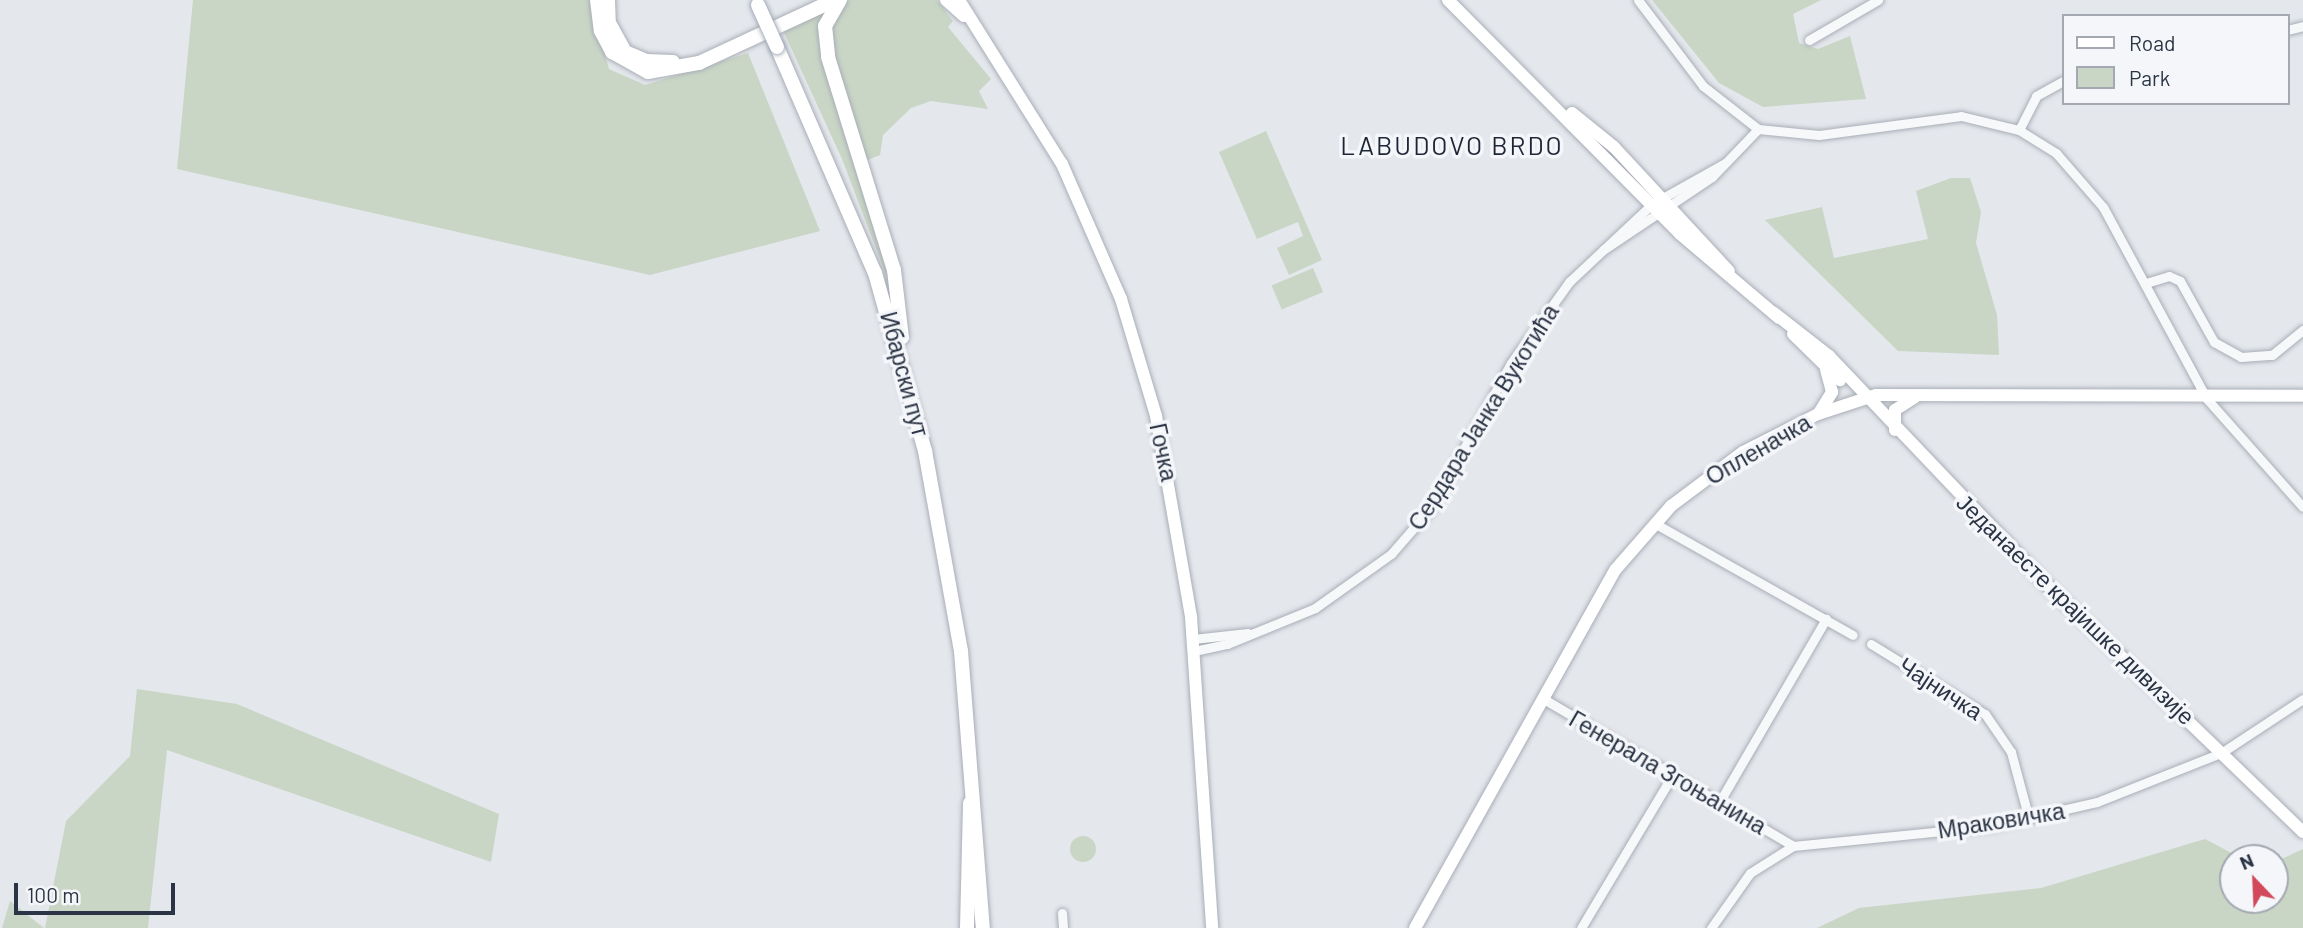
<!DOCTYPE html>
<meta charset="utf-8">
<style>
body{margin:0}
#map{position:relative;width:2303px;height:928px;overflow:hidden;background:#e4e7ec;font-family:Barlow,sans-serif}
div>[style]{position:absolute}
.green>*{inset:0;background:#c9d6c5;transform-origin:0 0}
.round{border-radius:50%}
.roads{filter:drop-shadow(0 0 2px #a9aeb7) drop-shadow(0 0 2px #a9aeb7)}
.street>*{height:9px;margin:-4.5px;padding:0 4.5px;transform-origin:4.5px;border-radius:4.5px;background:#f7f8fa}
.secondary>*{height:12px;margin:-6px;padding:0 6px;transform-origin:6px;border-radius:6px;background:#fff}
.primary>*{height:14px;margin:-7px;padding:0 7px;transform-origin:7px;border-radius:7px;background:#fff}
.bridges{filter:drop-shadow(0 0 2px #a3abb8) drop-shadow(0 0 2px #a3abb8)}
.primary-bridge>*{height:14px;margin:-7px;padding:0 7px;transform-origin:7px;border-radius:7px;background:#fff}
span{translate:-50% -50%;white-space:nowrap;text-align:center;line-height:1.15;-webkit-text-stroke:7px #f4f6f9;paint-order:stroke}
.street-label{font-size:23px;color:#2b3445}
.quarter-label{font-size:26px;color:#1d2536;letter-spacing:2px}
.legend{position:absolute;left:2062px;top:14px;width:228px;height:91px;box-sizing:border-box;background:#f4f6f9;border:2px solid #a4a8b1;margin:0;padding:9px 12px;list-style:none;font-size:21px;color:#2b3445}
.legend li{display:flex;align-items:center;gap:14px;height:35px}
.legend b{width:35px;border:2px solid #a4a8b1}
.north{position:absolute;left:2219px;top:844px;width:70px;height:70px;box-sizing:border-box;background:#f4f6f9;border:2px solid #a4a8b1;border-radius:50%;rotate:337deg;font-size:19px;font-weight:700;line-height:28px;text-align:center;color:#2b3445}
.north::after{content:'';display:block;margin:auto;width:24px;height:32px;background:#d1495b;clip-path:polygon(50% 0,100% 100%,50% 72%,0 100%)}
.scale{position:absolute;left:14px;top:883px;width:161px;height:32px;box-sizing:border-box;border:4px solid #2b3445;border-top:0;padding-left:9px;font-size:21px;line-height:24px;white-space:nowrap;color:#2b3445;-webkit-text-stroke:5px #f4f6f9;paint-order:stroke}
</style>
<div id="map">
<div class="green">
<i style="clip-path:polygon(193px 0,590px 0,609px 69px,645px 85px,748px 53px,820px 231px,650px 275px,177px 169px)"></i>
<i style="clip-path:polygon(850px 0,937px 0,953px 21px,948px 27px,991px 79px,979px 91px,988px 109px,931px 101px,911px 108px,883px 135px,880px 155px,865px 161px,829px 50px,829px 29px,840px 4px)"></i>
<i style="clip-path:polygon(1652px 0,1821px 0,1793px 14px,1799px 43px,1818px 49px,1850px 36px,1866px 99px,1763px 107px,1719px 83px)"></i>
<i style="clip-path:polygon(832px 4px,824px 22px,894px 296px,842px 159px,781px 26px)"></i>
<i style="clip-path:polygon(1266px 131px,1322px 260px,1289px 275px,1277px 248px,1303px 236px,1298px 222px,1257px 239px,1219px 152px)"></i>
<i style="clip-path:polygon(1951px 178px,1970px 178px,1981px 212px,1976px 243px,1997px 315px,1999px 355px,1898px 351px,1765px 220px,1822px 207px,1834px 258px,1928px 239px,1916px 191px)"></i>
<i style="left:1313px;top:268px;width:26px;height:45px;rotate:67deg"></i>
<i style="clip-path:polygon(137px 689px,237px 704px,499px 814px,491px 862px,167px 750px,148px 928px,45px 928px,66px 821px,130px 756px)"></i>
<i class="round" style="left:1070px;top:836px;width:26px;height:26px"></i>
<i style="clip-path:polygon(2205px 839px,2241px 858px,2233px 858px,2233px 900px,2275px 900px,2275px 862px,2303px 849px,2303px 928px,1817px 928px,1859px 908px,2041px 888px)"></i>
<i style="clip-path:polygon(10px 901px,44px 928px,2px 928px)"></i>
</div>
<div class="roads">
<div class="street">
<i style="left:1638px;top:0;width:108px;rotate:52.9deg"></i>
<i style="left:1703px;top:86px;width:70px;rotate:38deg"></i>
<i style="left:1758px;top:129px;width:61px;rotate:5.6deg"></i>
<i style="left:1819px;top:135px;width:143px;rotate:-7.6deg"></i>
<i style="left:1961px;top:116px;width:60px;rotate:13.6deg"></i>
<i style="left:2019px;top:130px;width:44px;rotate:31.9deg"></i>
<i style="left:2056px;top:153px;width:72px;rotate:49deg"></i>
<i style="left:2103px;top:207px;width:218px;rotate:61.6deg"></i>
<i style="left:2207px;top:399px;width:144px;rotate:48.4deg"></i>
<i style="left:2287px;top:30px;width:16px;rotate:-14deg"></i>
<i style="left:1809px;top:40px;width:80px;rotate:-30.1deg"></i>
<i style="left:2019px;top:130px;width:38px;rotate:-63deg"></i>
<i style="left:2036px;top:96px;width:31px;rotate:-29deg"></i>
<i style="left:1603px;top:250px;width:131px;rotate:-33.8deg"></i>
<i style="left:1712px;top:177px;width:66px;rotate:-46.2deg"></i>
<i style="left:2146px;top:283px;width:24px;rotate:-17deg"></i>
<i style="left:2169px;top:276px;width:12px;rotate:24deg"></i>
<i style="left:2180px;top:281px;width:70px;rotate:60.9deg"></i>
<i style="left:2214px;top:342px;width:31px;rotate:29deg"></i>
<i style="left:2241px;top:357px;width:31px;rotate:-4deg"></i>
<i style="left:2272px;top:355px;width:40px;rotate:-39deg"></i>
<i style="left:1654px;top:523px;width:228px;rotate:29.4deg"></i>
<i style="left:1193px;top:639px;width:55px;rotate:-6.2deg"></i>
<i style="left:1871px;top:644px;width:134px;rotate:31.6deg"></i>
<i style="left:1985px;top:714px;width:46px;rotate:55.6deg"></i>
<i style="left:2011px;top:752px;width:69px;rotate:75deg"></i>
<i style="left:1194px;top:651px;width:34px;rotate:-12deg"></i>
<i style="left:1227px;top:644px;width:95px;rotate:-22.2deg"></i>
<i style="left:1315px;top:608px;width:93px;rotate:-35.4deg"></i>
<i style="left:1391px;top:554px;width:61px;rotate:-49deg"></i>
<i style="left:1431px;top:508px;width:166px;rotate:-61.1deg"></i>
<i style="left:1511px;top:363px;width:100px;rotate:-54.4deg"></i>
<i style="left:1569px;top:282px;width:114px;rotate:-43.2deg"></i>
<i style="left:1652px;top:204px;width:84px;rotate:-29.3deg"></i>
<i style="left:1542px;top:698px;width:291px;rotate:30.5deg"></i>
<i style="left:1720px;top:801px;width:211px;rotate:-59.8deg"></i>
<i style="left:1062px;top:913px;width:15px;rotate:86deg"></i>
<i style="left:1581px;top:928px;width:179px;rotate:-59.1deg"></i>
<i style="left:1711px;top:928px;width:67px;rotate:-54.7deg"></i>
<i style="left:1750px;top:873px;width:51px;rotate:-32.1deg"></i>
<i style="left:1793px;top:846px;width:200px;rotate:-5.7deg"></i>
<i style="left:1992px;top:826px;width:108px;rotate:-12.9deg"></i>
<i style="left:2097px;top:802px;width:133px;rotate:-21.6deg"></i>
<i style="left:2221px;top:753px;width:98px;rotate:-33.4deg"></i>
</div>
<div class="secondary">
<i style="left:946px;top:0;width:24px;rotate:42deg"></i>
<i style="left:959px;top:0;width:194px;rotate:57.9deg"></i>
<i style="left:1062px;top:164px;width:147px;rotate:66.4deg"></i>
<i style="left:1121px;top:299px;width:122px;rotate:73.3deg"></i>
<i style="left:1156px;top:416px;width:204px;rotate:80.1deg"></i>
<i style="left:1191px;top:617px;width:312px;rotate:86.1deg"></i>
<i style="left:1448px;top:0;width:330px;rotate:45.2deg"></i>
<i style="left:1680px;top:234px;width:130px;rotate:40.3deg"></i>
<i style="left:1572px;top:113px;width:54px;rotate:39deg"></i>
<i style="left:1614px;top:147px;width:169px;rotate:47.2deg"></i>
<i style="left:1774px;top:313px;width:70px;rotate:38deg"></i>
<i style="left:1829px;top:356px;width:312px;rotate:46.4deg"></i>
<i style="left:2044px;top:582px;width:360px;rotate:44deg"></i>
<i style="left:1793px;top:334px;width:66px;rotate:44.4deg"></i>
<i style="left:1819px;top:413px;width:25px;rotate:-58deg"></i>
<i style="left:1832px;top:392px;width:23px;rotate:-105deg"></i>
<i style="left:1895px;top:430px;width:20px;rotate:-90deg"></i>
<i style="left:1895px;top:410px;width:24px;rotate:-33deg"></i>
<i style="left:1415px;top:928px;width:411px;rotate:-60.8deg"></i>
<i style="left:1616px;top:569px;width:84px;rotate:-48.9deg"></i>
<i style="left:1671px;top:506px;width:90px;rotate:-36.9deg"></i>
<i style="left:1743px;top:452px;width:84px;rotate:-26.9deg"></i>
<i style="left:1818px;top:414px;width:61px;rotate:-18.1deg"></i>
<i style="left:1876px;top:395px;width:427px;rotate:0.1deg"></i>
</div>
<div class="primary">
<i style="left:597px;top:0;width:31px;rotate:83deg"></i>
<i style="left:601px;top:31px;width:24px;rotate:62deg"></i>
<i style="left:612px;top:52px;width:41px;rotate:29.1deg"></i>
<i style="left:648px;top:72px;width:52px;rotate:-10deg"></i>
<i style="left:699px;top:63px;width:150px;rotate:-24.9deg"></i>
<i style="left:608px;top:0;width:23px;rotate:88deg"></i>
<i style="left:609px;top:23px;width:33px;rotate:61deg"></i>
<i style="left:625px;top:52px;width:23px;rotate:23deg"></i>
<i style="left:646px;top:61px;width:27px;rotate:2deg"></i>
<i style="left:840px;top:0;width:30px;rotate:120deg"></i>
<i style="left:825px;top:26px;width:31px;rotate:84deg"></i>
<i style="left:828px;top:57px;width:223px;rotate:72.8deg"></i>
<i style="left:894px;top:270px;width:68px;rotate:83.3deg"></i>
<i style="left:777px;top:47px;width:246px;rotate:66.6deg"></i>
<i style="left:875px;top:273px;width:185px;rotate:74.3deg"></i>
<i style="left:925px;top:451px;width:203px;rotate:79.8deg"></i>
<i style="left:961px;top:651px;width:278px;rotate:85.5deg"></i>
<i style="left:967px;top:928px;width:125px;rotate:-88.6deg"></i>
</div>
</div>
<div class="bridges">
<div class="primary-bridge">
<i style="left:758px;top:5px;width:46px;rotate:65.7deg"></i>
</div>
</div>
<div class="street-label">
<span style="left:905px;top:374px;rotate:75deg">Ибарски пут</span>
<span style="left:1483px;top:417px;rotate:-58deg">Сердара Јанка Вукотића</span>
<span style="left:1758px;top:449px;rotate:-30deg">Опленачка</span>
<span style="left:1164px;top:452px;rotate:78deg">Гочка</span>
<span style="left:2076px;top:609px;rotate:44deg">Једанаесте крајишке дивизије</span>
<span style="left:1941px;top:688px;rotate:33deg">Чајничка</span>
<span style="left:1668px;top:772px;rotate:30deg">Генерала Згоњанина</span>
<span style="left:2001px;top:820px;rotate:-9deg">Мраковичка</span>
</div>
<div class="quarter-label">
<span style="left:1452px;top:145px">LABUDOVO BRDO</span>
</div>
<ul class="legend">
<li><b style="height:9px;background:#fff"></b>Road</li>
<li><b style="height:19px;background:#c9d6c5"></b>Park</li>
</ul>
<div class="north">N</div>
<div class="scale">100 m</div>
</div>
